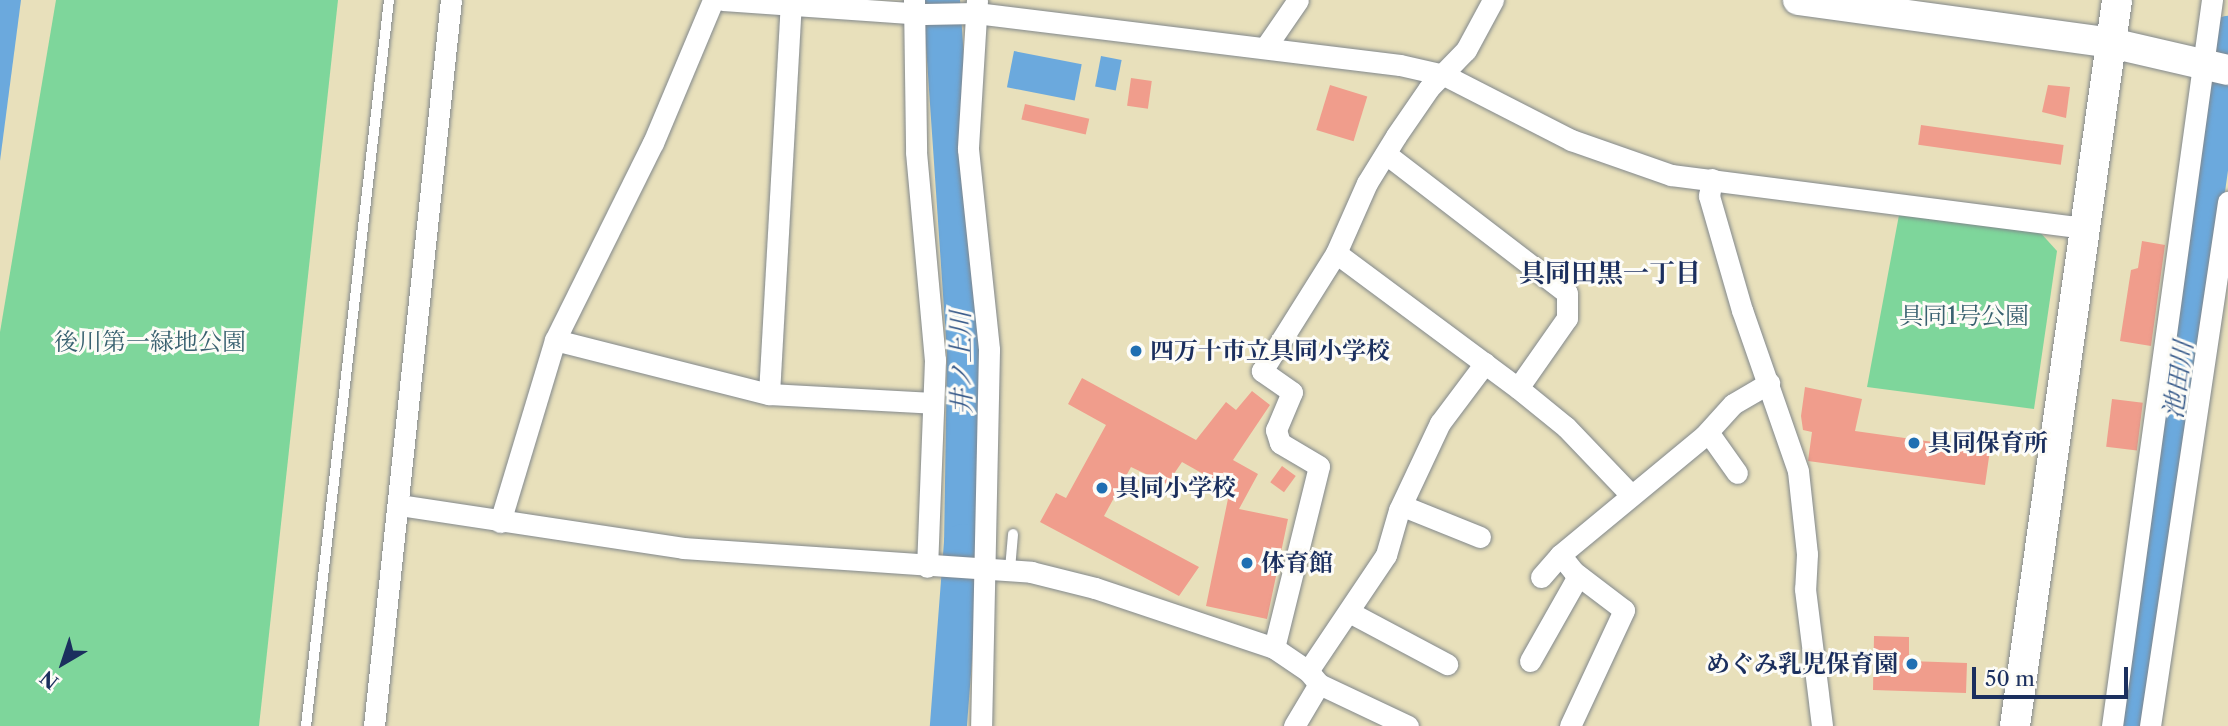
<!DOCTYPE html>
<meta charset="utf-8">
<style>
body{margin:0}
#map{position:relative;width:2228px;height:726px;overflow:hidden;background:#e8e0bb;font-family:"Libre Caslon Text","Noto Serif JP",serif}
div>[style]{position:absolute}
.green>*{inset:0;background:#7ed69b}
.water>*{inset:0;background:#6ba9dd;transform-origin:0 0}
.river>*{height:37px;margin:-18.5px;padding:0 18.5px;transform-origin:18.5px;border-radius:18.5px;background:#6ba9dd}
.building>*{inset:0;background:#f09d8c;transform-origin:0 0}
.roads{filter:drop-shadow(0 0 2px #82888c) drop-shadow(0 0 2px #82888c)}
.lane>*{height:10px;margin:-5px;padding:0 5px;transform-origin:5px;border-radius:5px;background:#fff}
.street>*{height:21px;margin:-10.5px;padding:0 10.5px;transform-origin:10.5px;border-radius:10.5px;background:#fff}
.secondary>*{height:30px;margin:-15px;padding:0 15px;transform-origin:15px;border-radius:15px;background:#fff}
.dots>*{width:19px;height:19px;translate:-50% -50%;box-sizing:border-box;border:4px solid #fdfcf7;border-radius:50%}
span{translate:-50% -50%;white-space:nowrap;text-align:center;line-height:1.15;-webkit-text-stroke:6px #fdfcf7;paint-order:stroke}
.park-label{font-size:24px;color:#396170}
.poi-label{font-size:24px;color:#1b2f5e;font-weight:700}
.left{translate:0 -50%;text-align:left}
.right{translate:-100% -50%;text-align:right}
.neighbourhood-label{font-size:26px;color:#1b2f5e;font-weight:700}
.water-label{font-size:26px;color:#375a8a;font-style:italic}
.north{position:absolute;left:28px;top:628px;width:70px;height:70px;-webkit-text-stroke:5px #fdfcf7;paint-order:stroke;rotate:219deg;font-size:19px;font-weight:700;line-height:28px;text-align:center;color:#1b2f5e}
.north::after{content:'';display:block;margin:auto;width:24px;height:32px;background:#1b2f5e;clip-path:polygon(50% 0,100% 100%,50% 72%,0 100%)}
.scale{position:absolute;left:1972px;top:667px;width:156px;height:32px;box-sizing:border-box;border:4px solid #1b2f5e;border-top:0;padding-left:9px;font-size:21px;line-height:24px;white-space:nowrap;color:#1b2f5e;-webkit-text-stroke:5px #fdfcf7;paint-order:stroke}
</style>
<div id="map">
<div class="green">
<i style="clip-path:polygon(56px 0,338px 0,259px 726px,0 726px,0 332px)"></i>
<i style="clip-path:polygon(1899px 215px,2038px 230px,2057px 251px,2034px 409px,1867px 387px)"></i>
</div>
<div class="water">
<i style="clip-path:polygon(0 0,21px 0,0 161px)"></i>
<i style="left:1014px;top:51px;width:69px;height:37px;rotate:11deg"></i>
<i style="left:1101px;top:56px;width:21px;height:31px;rotate:11deg"></i>
</div>
<div class="river">
<i style="left:941px;top:0;width:356px;rotate:86.1deg"></i>
<i style="left:965px;top:355px;width:187px;rotate:90.9deg"></i>
<i style="left:962px;top:542px;width:185px;rotate:94.4deg"></i>
<i style="left:2131px;top:726px;width:74px;rotate:-79.9deg"></i>
<i style="left:2144px;top:653px;width:46px;rotate:-86.3deg"></i>
<i style="left:2147px;top:607px;width:579px;rotate:-81.95deg"></i>
</div>
<div class="building">
<i style="left:1131px;top:78px;width:21px;height:28px;rotate:8deg"></i>
<i style="left:1330px;top:85px;width:39px;height:47px;rotate:17deg"></i>
<i style="clip-path:polygon(2048px 85px,2070px 87px,2066px 118px,2042px 112px)"></i>
<i style="left:1025px;top:104px;width:66px;height:16px;rotate:13deg"></i>
<i style="left:1921px;top:125px;width:144px;height:20px;rotate:8deg"></i>
<i style="clip-path:polygon(2142px 241px,2165px 245px,2151px 346px,2120px 341px,2131px 270px,2138px 268px)"></i>
<i style="clip-path:polygon(1082px 378px,1196px 440px,1226px 402px,1236px 410px,1252px 391px,1270px 405px,1233px 460px,1258px 474px,1239px 509px,1288px 519px,1267px 619px,1206px 606px,1230px 489px,1182px 462px,1167px 484px,1131px 467px,1104px 516px,1199px 567px,1179px 596px,1040px 522px,1056px 493px,1066px 498px,1106px 425px,1068px 404px)"></i>
<i style="clip-path:polygon(1805px 387px,1862px 399px,1855px 431px,1990px 450px,1985px 485px,1808px 461px,1812px 432px,1803px 430px,1801px 416px)"></i>
<i style="left:2112px;top:399px;width:31px;height:48px;rotate:7deg"></i>
<i style="left:1282px;top:466px;width:17px;height:20px;rotate:36deg"></i>
<i style="clip-path:polygon(1874px 636px,1909px 637px,1909px 661px,1967px 663px,1966px 693px,1873px 690px)"></i>
</div>
<div class="roads">
<div class="lane">
<i style="left:1010px;top:569px;width:35px;rotate:-85deg"></i>
<i style="left:306px;top:726px;width:731px;rotate:-83.48deg"></i>
</div>
<div class="street">
<i style="left:723px;top:0;width:201px;rotate:4deg"></i>
<i style="left:924px;top:14px;width:52px;rotate:-1.1deg"></i>
<i style="left:976px;top:13px;width:427px;rotate:7deg"></i>
<i style="left:1400px;top:65px;width:45px;rotate:12.8deg"></i>
<i style="left:1444px;top:75px;width:143px;rotate:27.1deg"></i>
<i style="left:1571px;top:140px;width:106px;rotate:19.3deg"></i>
<i style="left:1671px;top:175px;width:416px;rotate:7.3deg"></i>
<i style="left:914px;top:0;width:152px;rotate:89.2deg"></i>
<i style="left:916px;top:152px;width:209px;rotate:84.8deg"></i>
<i style="left:935px;top:360px;width:207px;rotate:92.2deg"></i>
<i style="left:977px;top:0;width:149px;rotate:93.5deg"></i>
<i style="left:968px;top:149px;width:202px;rotate:84deg"></i>
<i style="left:989px;top:350px;width:376px;rotate:91.2deg"></i>
<i style="left:1265px;top:48px;width:58px;rotate:-55.5deg"></i>
<i style="left:1386px;top:154px;width:228px;rotate:37.5deg"></i>
<i style="left:1567px;top:293px;width:25px;rotate:90deg"></i>
<i style="left:1567px;top:318px;width:85px;rotate:125deg"></i>
<i style="left:1712px;top:179px;width:17px;rotate:100deg"></i>
<i style="left:1709px;top:196px;width:119px;rotate:73.9deg"></i>
<i style="left:1742px;top:310px;width:170px;rotate:70.8deg"></i>
<i style="left:1798px;top:471px;width:83px;rotate:83.8deg"></i>
<i style="left:1807px;top:554px;width:35px;rotate:93deg"></i>
<i style="left:1805px;top:589px;width:138px;rotate:82.9deg"></i>
<i style="left:1336px;top:253px;width:227px;rotate:36.6deg"></i>
<i style="left:1518px;top:388px;width:62px;rotate:39.1deg"></i>
<i style="left:1566px;top:427px;width:91px;rotate:46.3deg"></i>
<i style="left:555px;top:340px;width:221px;rotate:14.2deg"></i>
<i style="left:769px;top:394px;width:164px;rotate:3.1deg"></i>
<i style="left:769px;top:394px;width:390px;rotate:-86.8deg"></i>
<i style="left:1708px;top:432px;width:50px;rotate:54.7deg"></i>
<i style="left:399px;top:505px;width:287px;rotate:8.6deg"></i>
<i style="left:683px;top:548px;width:349px;rotate:3.9deg"></i>
<i style="left:1031px;top:572px;width:66px;rotate:14deg"></i>
<i style="left:1095px;top:588px;width:189px;rotate:18.5deg"></i>
<i style="left:1274px;top:648px;width:41px;rotate:34.1deg"></i>
<i style="left:1403px;top:506px;width:83px;rotate:21.9deg"></i>
<i style="left:500px;top:522px;width:190px;rotate:-73.2deg"></i>
<i style="left:555px;top:340px;width:220px;rotate:-63.6deg"></i>
<i style="left:653px;top:143px;width:155px;rotate:-67.2deg"></i>
<i style="left:1541px;top:577px;width:29px;rotate:-49deg"></i>
<i style="left:1351px;top:613px;width:109px;rotate:28deg"></i>
<i style="left:1274px;top:648px;width:187px;rotate:-76.1deg"></i>
<i style="left:1319px;top:466px;width:45px;rotate:-149.5deg"></i>
<i style="left:1280px;top:443px;width:14px;rotate:-107deg"></i>
<i style="left:1276px;top:430px;width:41px;rotate:-67.2deg"></i>
<i style="left:1292px;top:392px;width:37px;rotate:-145deg"></i>
<i style="left:1262px;top:371px;width:139px;rotate:-57.9deg"></i>
<i style="left:1336px;top:253px;width:77px;rotate:-66.1deg"></i>
<i style="left:1367px;top:183px;width:55px;rotate:-58.3deg"></i>
<i style="left:1396px;top:136px;width:58px;rotate:-55.5deg"></i>
<i style="left:1429px;top:88px;width:53px;rotate:-45.8deg"></i>
<i style="left:1466px;top:50px;width:57px;rotate:-61.6deg"></i>
<i style="left:1530px;top:661px;width:98px;rotate:-60.5deg"></i>
<i style="left:374px;top:726px;width:730px;rotate:-83.95deg"></i>
<i style="left:1294px;top:726px;width:49px;rotate:-59.2deg"></i>
<i style="left:1408px;top:726px;width:98px;rotate:-154.7deg"></i>
<i style="left:1319px;top:684px;width:17px;rotate:-130deg"></i>
<i style="left:1308px;top:671px;width:140px;rotate:-56.1deg"></i>
<i style="left:1386px;top:555px;width:47px;rotate:-73.9deg"></i>
<i style="left:1399px;top:510px;width:96px;rotate:-64.8deg"></i>
<i style="left:1440px;top:423px;width:75px;rotate:-53.1deg"></i>
<i style="left:1570px;top:726px;width:128px;rotate:-65deg"></i>
<i style="left:1624px;top:610px;width:63px;rotate:-142.8deg"></i>
<i style="left:1574px;top:572px;width:22px;rotate:-129deg"></i>
<i style="left:1560px;top:555px;width:187px;rotate:-39.6deg"></i>
<i style="left:1704px;top:436px;width:43px;rotate:-47.8deg"></i>
<i style="left:1733px;top:404px;width:42px;rotate:-30.3deg"></i>
<i style="left:2112px;top:726px;width:733px;rotate:-82.16deg"></i>
<i style="left:2150px;top:726px;width:530px;rotate:-81.53deg"></i>
</div>
<div class="secondary">
<i style="left:1798px;top:0;width:316px;rotate:7.8deg"></i>
<i style="left:2111px;top:43px;width:120px;rotate:13deg"></i>
<i style="left:2015px;top:726px;width:733px;rotate:-82deg"></i>
</div>
</div>
<div class="dots">
<i style="left:1136px;top:351px;background:#1f6fb2"></i>
<i style="left:1914px;top:443px;background:#1f6fb2"></i>
<i style="left:1102px;top:488px;background:#1f6fb2"></i>
<i style="left:1247px;top:563px;background:#1f6fb2"></i>
<i style="left:1912px;top:664px;background:#1f6fb2"></i>
</div>
<div class="park-label">
<span style="left:1964px;top:316px">具同1号公園</span>
<span style="left:150px;top:342px">後川第一緑地公園</span>
</div>
<div class="poi-label">
<span class="left" style="left:1150px;top:351px">四万十市立具同小学校</span>
<span class="left" style="left:1928px;top:443px">具同保育所</span>
<span class="left" style="left:1116px;top:488px">具同小学校</span>
<span class="left" style="left:1261px;top:563px">体育館</span>
<span class="right" style="left:1898px;top:664px">めぐみ乳児保育園</span>
</div>
<div class="neighbourhood-label">
<span style="left:1610px;top:274px">具同田黒一丁目</span>
</div>
<div class="water-label">
<span style="left:962px;top:363px;rotate:-91deg">井ノ上川</span>
<span style="left:2179px;top:380px;rotate:-82deg">池田川</span>
</div>
<div class="north">N</div>
<div class="scale">50 m</div>
</div>
